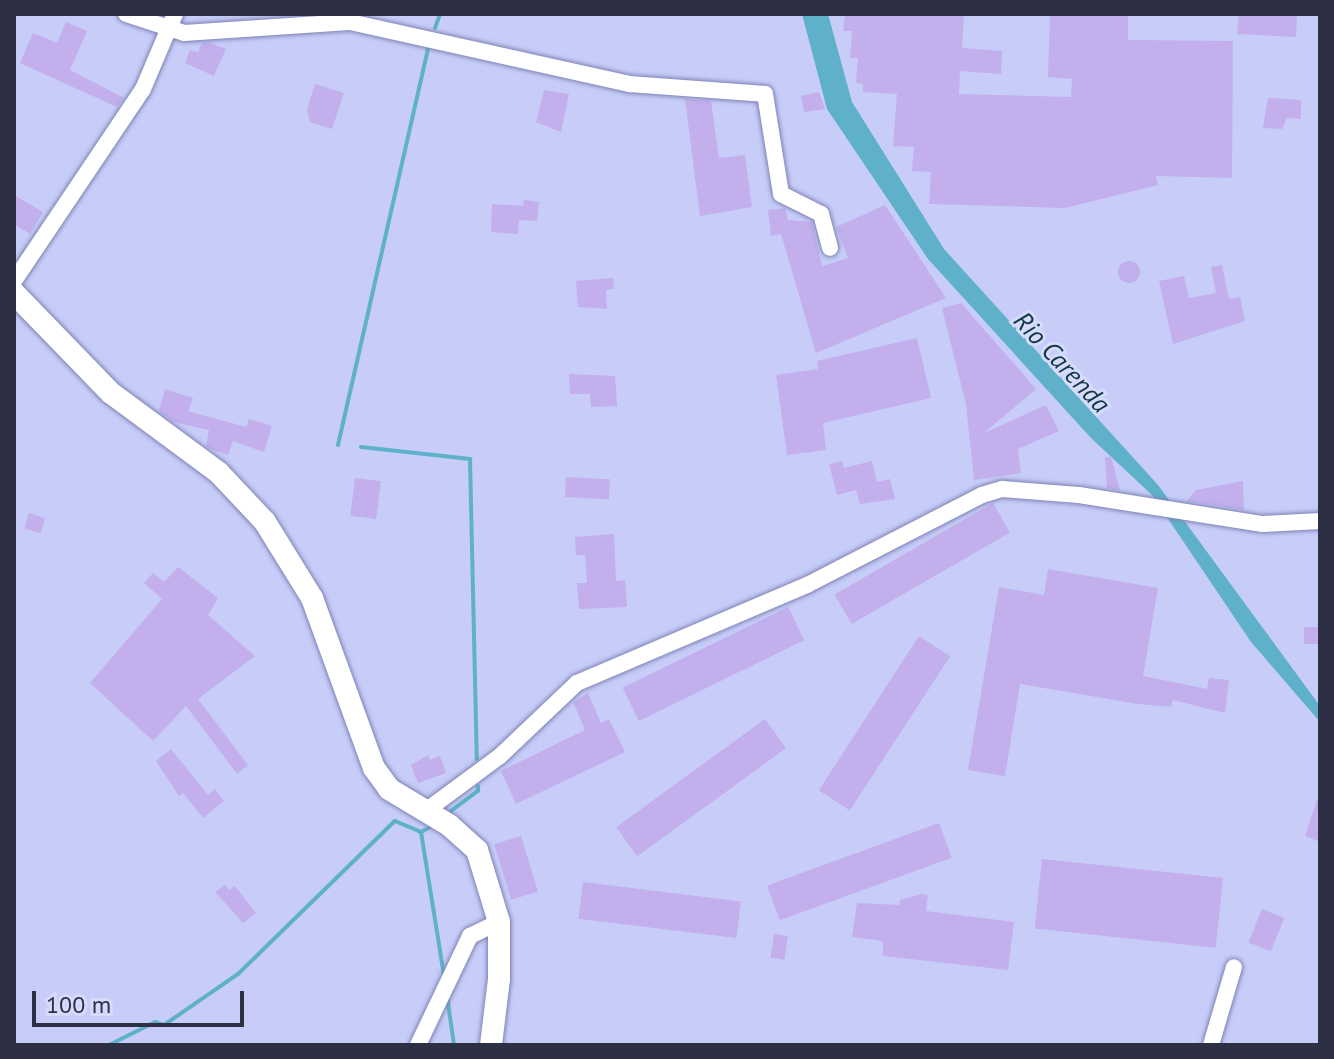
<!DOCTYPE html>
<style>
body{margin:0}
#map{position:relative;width:1334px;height:1059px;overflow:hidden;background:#c7cdf8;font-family:"PT Sans",sans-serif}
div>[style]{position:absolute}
.water>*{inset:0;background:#5eb1c9}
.stream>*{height:4px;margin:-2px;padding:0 2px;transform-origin:2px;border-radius:2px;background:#5eb1c9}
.building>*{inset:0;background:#c2afec;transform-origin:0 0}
.round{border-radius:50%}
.roads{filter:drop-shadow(0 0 2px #7e83b5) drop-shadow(0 0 2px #7e83b5)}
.minor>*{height:16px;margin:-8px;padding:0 8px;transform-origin:8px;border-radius:8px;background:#fff}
.secondary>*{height:22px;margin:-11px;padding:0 11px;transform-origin:11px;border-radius:11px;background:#fff}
span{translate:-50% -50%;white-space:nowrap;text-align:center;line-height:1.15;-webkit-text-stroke:6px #d6dbfc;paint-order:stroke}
.water-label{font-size:26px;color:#113843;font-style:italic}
.frame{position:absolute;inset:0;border:16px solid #2d2f44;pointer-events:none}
.scale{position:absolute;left:32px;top:991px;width:212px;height:36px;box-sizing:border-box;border:4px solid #2d2f44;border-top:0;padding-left:10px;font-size:24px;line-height:28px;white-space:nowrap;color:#2d2f44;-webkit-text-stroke:6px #d6dbfc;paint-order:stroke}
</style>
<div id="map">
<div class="water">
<i style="clip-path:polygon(802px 14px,828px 14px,852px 102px,944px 249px,1158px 485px,1320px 706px,1320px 722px,1251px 642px,1152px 495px,1091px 438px,928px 259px,827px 109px)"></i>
</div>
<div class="stream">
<i style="left:435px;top:28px;width:15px;rotate:-70deg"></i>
<i style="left:338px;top:445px;width:406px;rotate:-77.2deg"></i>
<i style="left:361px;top:447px;width:110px;rotate:6.3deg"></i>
<i style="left:470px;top:459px;width:300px;rotate:88.7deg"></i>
<i style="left:451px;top:811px;width:34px;rotate:-37deg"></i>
<i style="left:478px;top:791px;width:5px;rotate:-90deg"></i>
<i style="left:421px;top:832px;width:146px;rotate:80.9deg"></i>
<i style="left:421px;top:832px;width:10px;rotate:-29deg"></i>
<i style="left:447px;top:996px;width:49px;rotate:81.9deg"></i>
<i style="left:109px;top:1045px;width:51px;rotate:-26.6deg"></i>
<i style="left:155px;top:1022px;width:9px;rotate:18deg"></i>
<i style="left:164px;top:1025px;width:90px;rotate:-34.6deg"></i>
<i style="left:238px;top:974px;width:219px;rotate:-44.3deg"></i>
<i style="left:395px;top:821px;width:28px;rotate:23deg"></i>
</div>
<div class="building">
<i style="clip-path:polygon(845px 14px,964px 14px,962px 48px,1002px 51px,1001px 74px,960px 71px,959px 94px,1071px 97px,1072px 79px,1048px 77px,1050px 14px,1128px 14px,1128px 40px,1233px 41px,1232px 178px,1156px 176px,1158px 185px,1065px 208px,929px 204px,931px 172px,912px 171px,914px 147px,893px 146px,897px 94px,863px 92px,863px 84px,856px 83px,858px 58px,850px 58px,852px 31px,843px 31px)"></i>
<i style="clip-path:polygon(1239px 14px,1297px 14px,1296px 37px,1237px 34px)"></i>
<i style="clip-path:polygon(66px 22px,87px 31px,70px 70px,124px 98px,117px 107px,20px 63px,33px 33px,57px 43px)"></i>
<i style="clip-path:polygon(208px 42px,226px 49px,214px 76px,185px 63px,190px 50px,198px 52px,202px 43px)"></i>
<i style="clip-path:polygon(315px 84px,344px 93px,332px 129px,310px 122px,307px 109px)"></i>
<i style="clip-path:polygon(544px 90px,569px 94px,561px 132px,536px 122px)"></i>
<i style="clip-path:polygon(819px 92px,825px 109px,804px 112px,801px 96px)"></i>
<i style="clip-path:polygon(1268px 98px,1301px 100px,1301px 119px,1287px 118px,1282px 129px,1263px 128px)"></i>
<i style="clip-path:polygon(685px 99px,711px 101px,719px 158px,745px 155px,752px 207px,700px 216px)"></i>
<i style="clip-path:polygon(14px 195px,43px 212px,30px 234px,14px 224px)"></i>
<i style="clip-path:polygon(524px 200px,539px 202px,537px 221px,519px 220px,518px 234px,491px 232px,492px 204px,523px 206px)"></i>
<i style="clip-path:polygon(885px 205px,946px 298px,816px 353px,781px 234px,771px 236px,768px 210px,785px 208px,788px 220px,812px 222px,822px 266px,848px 258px,836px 227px)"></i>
<i class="round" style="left:1118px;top:261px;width:22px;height:22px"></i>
<i style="clip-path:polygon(1222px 265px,1229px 299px,1240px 297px,1245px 321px,1173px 344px,1159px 281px,1184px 276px,1189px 298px,1216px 293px,1211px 267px)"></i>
<i style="clip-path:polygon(613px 278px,614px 289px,606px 290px,607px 309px,578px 307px,576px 281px)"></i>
<i style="clip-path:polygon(961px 303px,1036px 389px,984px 433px,1046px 405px,1059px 431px,1018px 449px,1021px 473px,974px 480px,966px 404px,942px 308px)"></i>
<i style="clip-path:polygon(917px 338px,931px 398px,823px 423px,826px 450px,787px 455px,776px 375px,818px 369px,817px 361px)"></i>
<i style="clip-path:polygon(569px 374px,615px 376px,617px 406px,591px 407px,590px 394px,570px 394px)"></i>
<i style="clip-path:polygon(165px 389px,193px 398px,188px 411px,246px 427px,249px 419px,272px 426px,264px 452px,233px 441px,228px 455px,210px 449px,206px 446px,209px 430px,173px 422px,159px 411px)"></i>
<i style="clip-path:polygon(1105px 457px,1111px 457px,1120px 490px,1107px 488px)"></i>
<i style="clip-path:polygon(842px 461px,844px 468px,872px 461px,877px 482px,890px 479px,895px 499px,860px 504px,856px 490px,837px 495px,829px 464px)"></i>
<i style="left:566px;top:477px;width:44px;height:20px;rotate:3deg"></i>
<i style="left:355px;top:478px;width:26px;height:38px;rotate:7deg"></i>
<i style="clip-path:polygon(1243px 481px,1244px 510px,1187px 501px,1196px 490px)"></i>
<i style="left:993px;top:503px;width:34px;height:183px;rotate:60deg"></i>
<i style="left:29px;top:513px;width:17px;height:16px;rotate:17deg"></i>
<i style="clip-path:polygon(614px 534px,616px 581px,625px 580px,627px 607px,579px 609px,577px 583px,587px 583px,585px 555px,576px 555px,575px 537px)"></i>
<i style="clip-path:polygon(178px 567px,218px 598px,208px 615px,255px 656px,198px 699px,248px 765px,237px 774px,186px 706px,153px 741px,90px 683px,162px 599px,144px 583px,153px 573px,164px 582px)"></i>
<i style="clip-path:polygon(1048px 569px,1158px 588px,1143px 676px,1207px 689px,1209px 678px,1229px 680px,1225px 713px,1173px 700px,1171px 707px,1138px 704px,1020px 684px,1005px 776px,968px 770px,999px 587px,1044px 595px)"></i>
<i style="left:788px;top:607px;width:37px;height:184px;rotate:64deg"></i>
<i style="left:1320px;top:627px;width:17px;height:16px;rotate:90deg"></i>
<i style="left:919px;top:636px;width:37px;height:184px;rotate:33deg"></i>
<i style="clip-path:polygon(588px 693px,601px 723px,609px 719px,625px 752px,516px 804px,501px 771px,585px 730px,573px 702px)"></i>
<i style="left:765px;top:719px;width:36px;height:184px;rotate:54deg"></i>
<i style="clip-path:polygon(171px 749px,208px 795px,215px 789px,224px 801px,203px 818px,183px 793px,179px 796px,156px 761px)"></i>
<i style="clip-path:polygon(428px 755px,430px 760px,440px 756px,446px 773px,418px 783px,411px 765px)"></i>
<i style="clip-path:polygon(1318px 797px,1320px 797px,1320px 842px,1305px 836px)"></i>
<i style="left:939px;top:823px;width:37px;height:183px;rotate:70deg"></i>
<i style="left:521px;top:836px;width:58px;height:28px;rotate:73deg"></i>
<i style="left:1042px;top:859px;width:182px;height:70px;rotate:6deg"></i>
<i style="left:583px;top:882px;width:159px;height:37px;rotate:7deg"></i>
<i style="clip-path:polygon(225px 885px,229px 890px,235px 886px,256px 913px,243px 923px,215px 892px)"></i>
<i style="clip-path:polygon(921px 894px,928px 895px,926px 911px,1014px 922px,1008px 970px,883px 956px,883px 941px,852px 937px,857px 903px,899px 905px,900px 900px)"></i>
<i style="left:1262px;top:909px;width:24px;height:36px;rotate:22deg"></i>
<i style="left:774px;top:934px;width:14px;height:24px;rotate:8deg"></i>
</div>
<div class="roads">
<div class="minor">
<i style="left:126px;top:14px;width:61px;rotate:18.1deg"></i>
<i style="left:184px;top:33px;width:166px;rotate:-3.8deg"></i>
<i style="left:350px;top:22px;width:287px;rotate:12.5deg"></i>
<i style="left:630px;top:84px;width:135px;rotate:4.2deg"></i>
<i style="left:765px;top:94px;width:101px;rotate:80.9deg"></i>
<i style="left:781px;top:194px;width:45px;rotate:26.6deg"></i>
<i style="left:821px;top:214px;width:35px;rotate:75deg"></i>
<i style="left:14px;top:281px;width:231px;rotate:-56.1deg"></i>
<i style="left:143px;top:89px;width:82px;rotate:-66.9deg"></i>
<i style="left:427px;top:810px;width:91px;rotate:-36.5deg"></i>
<i style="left:500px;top:756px;width:106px;rotate:-43.5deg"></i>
<i style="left:577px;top:683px;width:250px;rotate:-23.1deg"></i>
<i style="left:807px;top:585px;width:197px;rotate:-27.2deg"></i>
<i style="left:982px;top:495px;width:21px;rotate:-17deg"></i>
<i style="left:1002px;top:489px;width:77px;rotate:4.5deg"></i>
<i style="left:1079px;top:495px;width:186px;rotate:9deg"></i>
<i style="left:1263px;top:524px;width:57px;rotate:-3deg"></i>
<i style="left:418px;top:1045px;width:121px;rotate:-64.5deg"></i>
<i style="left:470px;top:936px;width:32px;rotate:-26deg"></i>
<i style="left:1211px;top:1045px;width:81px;rotate:-73.6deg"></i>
</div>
<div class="secondary">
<i style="left:14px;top:293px;width:139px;rotate:45.9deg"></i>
<i style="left:111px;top:393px;width:134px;rotate:36.5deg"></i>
<i style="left:219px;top:473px;width:67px;rotate:46.8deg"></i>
<i style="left:265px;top:522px;width:89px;rotate:58.3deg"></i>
<i style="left:312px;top:598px;width:181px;rotate:70deg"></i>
<i style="left:374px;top:768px;width:26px;rotate:54deg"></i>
<i style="left:389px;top:789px;width:70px;rotate:31deg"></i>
<i style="left:449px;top:825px;width:38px;rotate:42deg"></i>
<i style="left:477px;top:850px;width:75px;rotate:73deg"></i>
<i style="left:499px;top:922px;width:57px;rotate:90deg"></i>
<i style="left:499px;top:979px;width:66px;rotate:96.9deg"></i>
</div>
</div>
<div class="water-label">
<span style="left:1062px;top:362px;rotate:47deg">Rio Carenda</span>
</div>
<div class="frame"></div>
<div class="scale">100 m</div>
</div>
